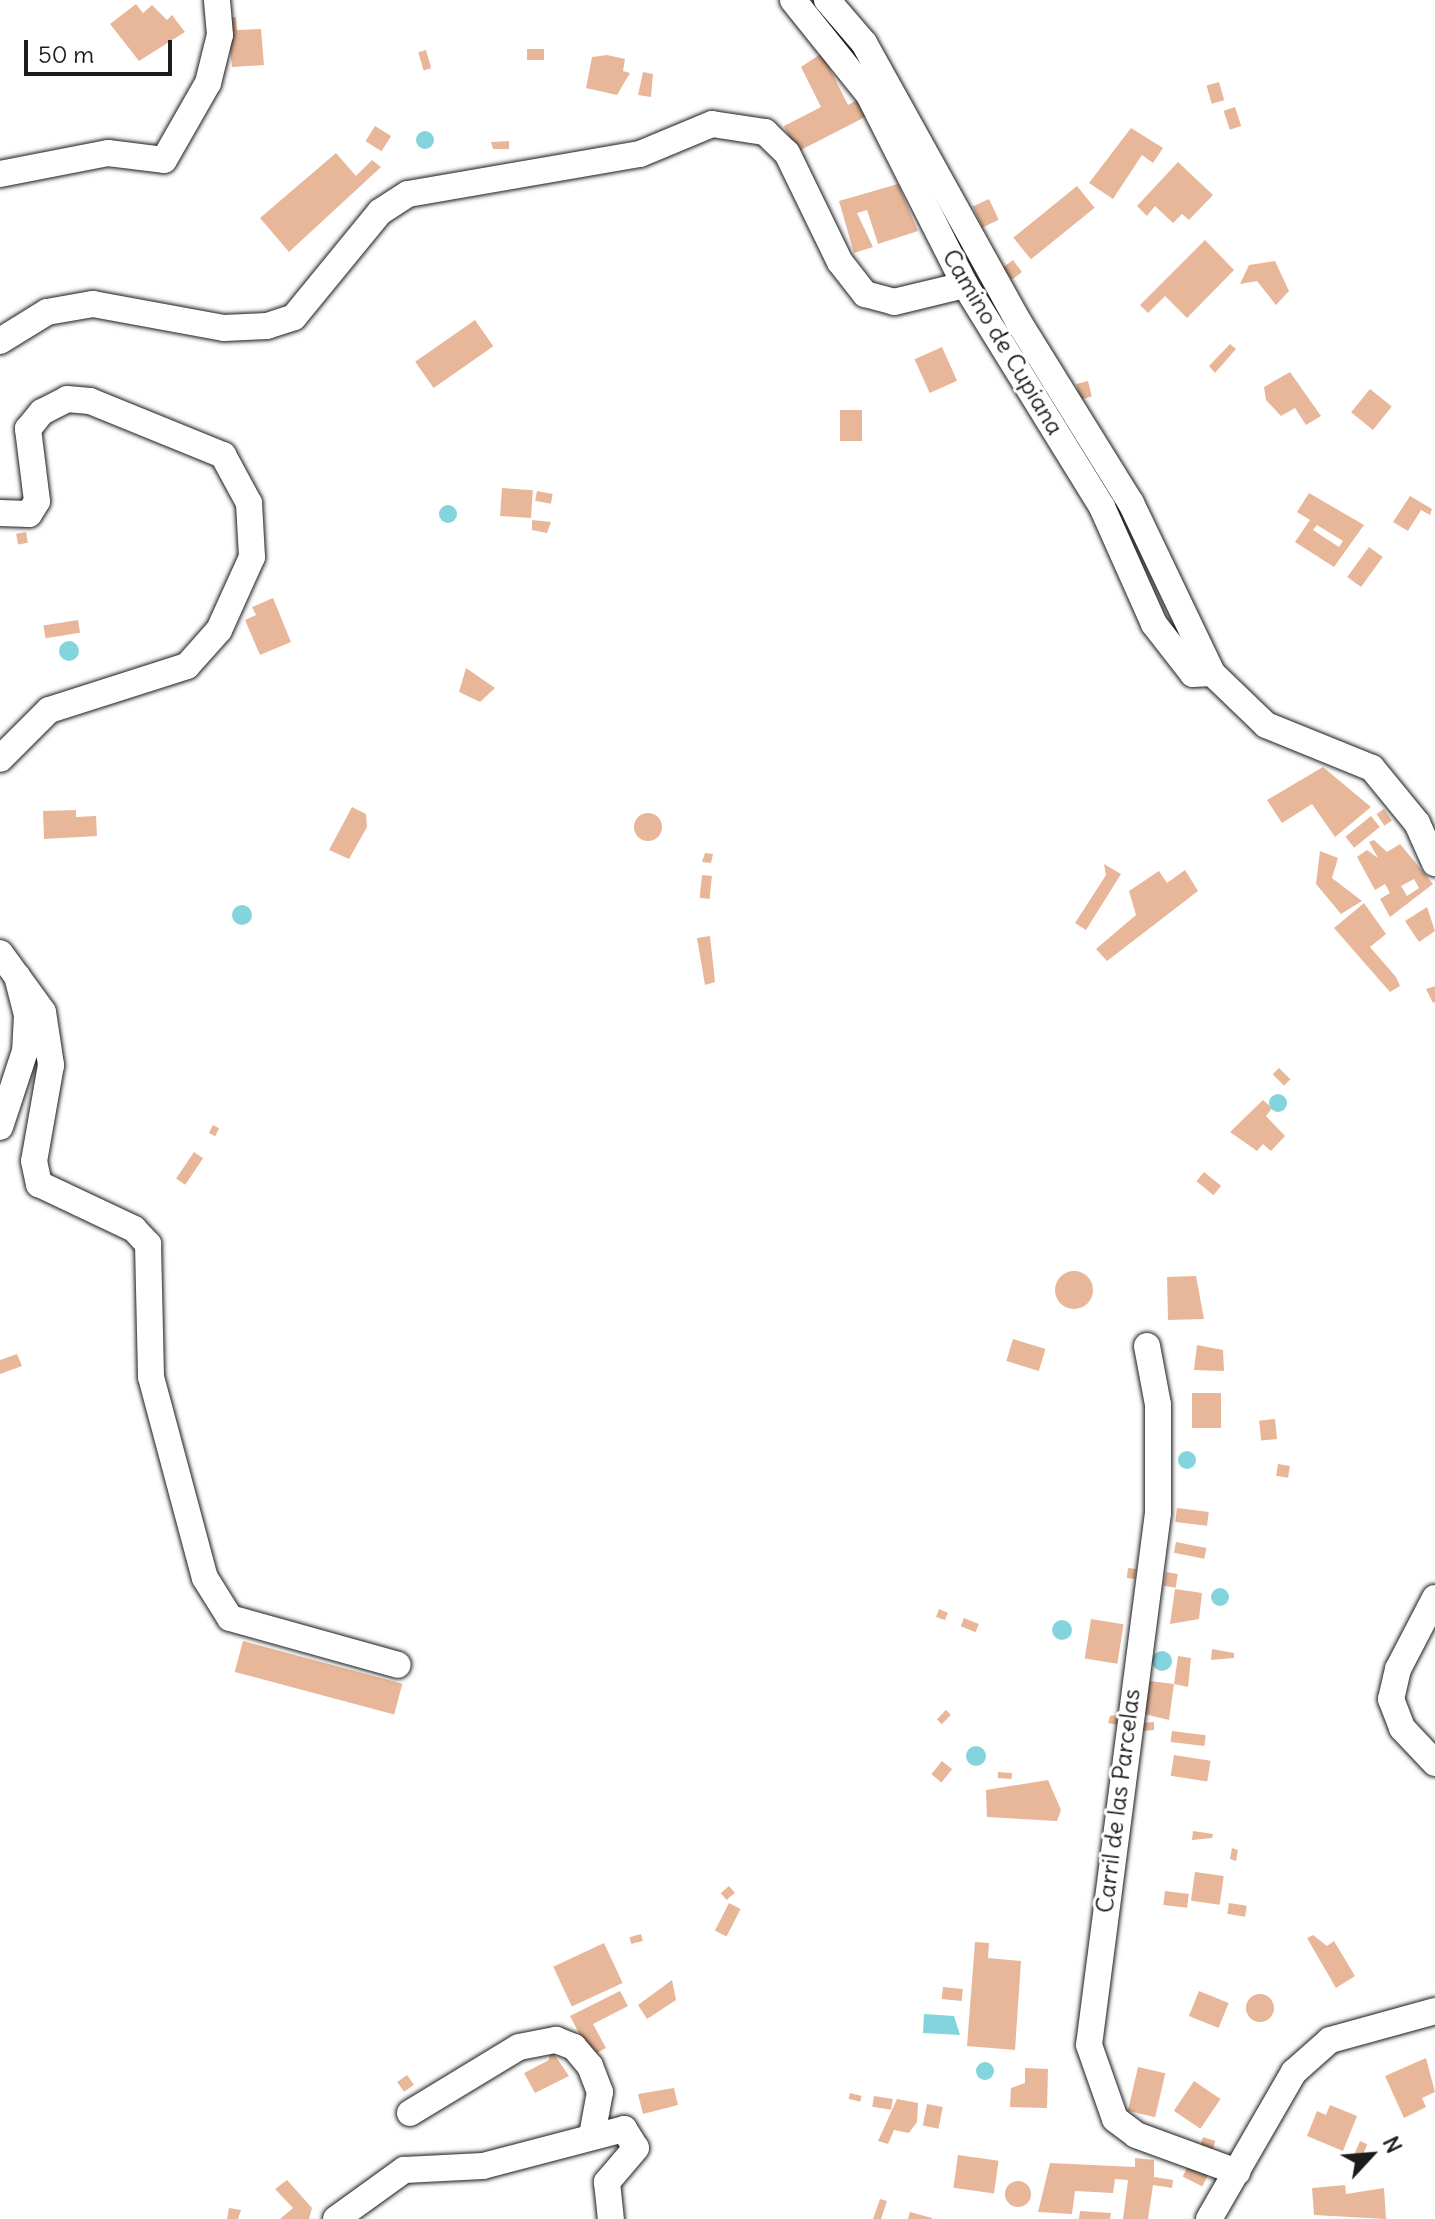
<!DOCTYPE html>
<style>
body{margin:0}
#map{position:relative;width:1435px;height:2219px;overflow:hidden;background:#fff;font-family:Delius,sans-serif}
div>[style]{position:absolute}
.water>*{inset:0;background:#83d4dd}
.round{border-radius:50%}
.building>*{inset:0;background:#e8b799;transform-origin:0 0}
.roads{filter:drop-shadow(0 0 2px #1c1c1c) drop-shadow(0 0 2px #1c1c1c)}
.minor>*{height:26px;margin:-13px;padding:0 13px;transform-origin:13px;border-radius:13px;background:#fff}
span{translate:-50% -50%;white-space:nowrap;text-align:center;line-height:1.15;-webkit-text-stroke:6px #fff;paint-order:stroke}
.street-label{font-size:24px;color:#1c1c1c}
.north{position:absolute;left:1331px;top:2115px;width:80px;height:80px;-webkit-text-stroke:6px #fff;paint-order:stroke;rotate:64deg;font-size:22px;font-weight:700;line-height:32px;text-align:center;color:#1c1c1c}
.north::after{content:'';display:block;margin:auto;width:28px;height:36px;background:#1c1c1c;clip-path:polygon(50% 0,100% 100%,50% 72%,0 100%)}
.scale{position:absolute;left:24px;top:40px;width:148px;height:36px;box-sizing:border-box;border:4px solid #1c1c1c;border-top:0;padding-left:10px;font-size:24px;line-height:28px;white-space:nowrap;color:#1c1c1c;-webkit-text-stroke:6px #fff;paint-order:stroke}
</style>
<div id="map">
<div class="water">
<i class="round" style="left:416px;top:131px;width:18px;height:18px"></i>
<i class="round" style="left:439px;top:505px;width:18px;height:18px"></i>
<i class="round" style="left:59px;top:641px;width:20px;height:20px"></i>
<i class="round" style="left:232px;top:905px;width:20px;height:20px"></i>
<i class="round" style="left:1269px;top:1094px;width:18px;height:18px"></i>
<i class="round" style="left:1178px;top:1451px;width:18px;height:18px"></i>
<i class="round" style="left:1211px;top:1588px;width:18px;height:18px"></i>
<i class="round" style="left:1052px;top:1620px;width:20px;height:20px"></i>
<i class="round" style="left:1152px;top:1651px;width:20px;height:20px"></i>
<i class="round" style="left:966px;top:1746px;width:20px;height:20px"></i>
<i style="clip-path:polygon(924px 2014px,954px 2016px,960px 2035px,923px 2033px)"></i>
<i class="round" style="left:976px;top:2062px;width:18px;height:18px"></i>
</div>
<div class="building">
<i style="clip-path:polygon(136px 4px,143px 13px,152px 5px,167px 20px,172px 15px,185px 32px,139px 61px,110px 24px)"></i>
<i style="clip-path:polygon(236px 17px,237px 30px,261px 29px,264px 65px,232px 67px,227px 18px)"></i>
<i style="left:527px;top:49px;width:17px;height:11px"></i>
<i style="left:426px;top:50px;width:19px;height:8px;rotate:74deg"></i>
<i style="clip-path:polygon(822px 53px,848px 105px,859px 99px,867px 116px,797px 152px,784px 126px,821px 107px,801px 67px)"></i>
<i style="clip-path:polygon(607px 55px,625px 59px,623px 71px,630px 73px,617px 95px,586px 88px,592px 57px)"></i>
<i style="clip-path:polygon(643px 72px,653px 74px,651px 97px,638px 95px)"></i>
<i style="left:1219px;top:82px;width:19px;height:13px;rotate:74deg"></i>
<i style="left:1235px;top:107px;width:20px;height:12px;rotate:72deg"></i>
<i style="left:375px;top:126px;width:19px;height:18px;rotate:32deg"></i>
<i style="clip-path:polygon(1131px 128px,1163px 148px,1153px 163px,1142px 155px,1113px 199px,1089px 183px)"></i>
<i style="clip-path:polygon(509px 141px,509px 149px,493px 149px,491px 142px)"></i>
<i style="clip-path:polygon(336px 153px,356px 176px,372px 160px,381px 167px,289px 252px,260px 218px)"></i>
<i style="clip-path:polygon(1178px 162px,1213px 195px,1189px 220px,1182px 214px,1173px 223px,1155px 206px,1147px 216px,1137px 206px)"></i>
<i style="clip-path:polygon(898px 184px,918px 231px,878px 244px,867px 210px,857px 213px,873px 247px,854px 253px,839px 201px)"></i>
<i style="left:1077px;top:186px;width:28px;height:82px;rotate:51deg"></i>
<i style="left:989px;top:199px;width:23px;height:18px;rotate:65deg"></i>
<i style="clip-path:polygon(1205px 240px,1234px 270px,1187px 318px,1165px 296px,1148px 313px,1140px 305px)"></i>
<i style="left:1013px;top:260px;width:15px;height:13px;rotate:53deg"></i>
<i style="clip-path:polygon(1275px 261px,1289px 291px,1276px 305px,1257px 281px,1240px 284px,1249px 265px)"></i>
<i style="left:475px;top:320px;width:32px;height:73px;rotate:55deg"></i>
<i style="clip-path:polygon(1230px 344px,1236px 349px,1215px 373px,1209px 366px)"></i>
<i style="left:942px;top:347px;width:37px;height:30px;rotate:66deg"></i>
<i style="clip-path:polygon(1290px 372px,1321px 416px,1306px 425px,1295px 408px,1281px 416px,1266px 400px,1264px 387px)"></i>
<i style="left:1088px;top:381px;width:16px;height:12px;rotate:76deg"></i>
<i style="left:1370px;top:389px;width:28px;height:30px;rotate:39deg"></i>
<i style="left:840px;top:410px;width:22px;height:31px"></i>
<i style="left:502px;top:488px;width:31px;height:28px;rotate:4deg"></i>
<i style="left:537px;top:491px;width:16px;height:10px;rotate:11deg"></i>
<i style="clip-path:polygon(evenodd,1309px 493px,1364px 525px,1334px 567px,1295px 542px,1310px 520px,1297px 512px,1309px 493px,1317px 525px,1343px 541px,1339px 547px,1313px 530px,1317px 525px)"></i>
<i style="clip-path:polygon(1410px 496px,1432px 509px,1430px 515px,1421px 510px,1408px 531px,1393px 522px)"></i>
<i style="clip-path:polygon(532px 520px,551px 522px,547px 533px,532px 530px)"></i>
<i style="left:26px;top:532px;width:11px;height:10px;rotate:80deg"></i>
<i style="left:1369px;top:547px;width:17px;height:37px;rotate:36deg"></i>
<i style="clip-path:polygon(273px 598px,291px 642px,260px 655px,245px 620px,256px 615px,252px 607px)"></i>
<i style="left:78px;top:620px;width:13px;height:35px;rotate:81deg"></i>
<i style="clip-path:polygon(466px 668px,495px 688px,480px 702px,459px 692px)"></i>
<i style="clip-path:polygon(1323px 767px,1371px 807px,1335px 837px,1312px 804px,1282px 823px,1267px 800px)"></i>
<i style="clip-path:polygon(352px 807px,366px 814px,367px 827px,349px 859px,329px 850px)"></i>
<i style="left:1384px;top:809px;width:14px;height:9px;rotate:56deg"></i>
<i style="clip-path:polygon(76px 810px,76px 817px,96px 816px,97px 836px,44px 839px,43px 811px)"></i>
<i class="round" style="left:634px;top:813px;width:28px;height:28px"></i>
<i style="left:1371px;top:816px;width:14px;height:33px;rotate:51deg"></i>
<i style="clip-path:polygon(evenodd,1374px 840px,1387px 852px,1400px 844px,1433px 884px,1390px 917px,1380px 899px,1390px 893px,1385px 884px,1375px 890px,1357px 857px,1367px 850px,1378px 858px,1369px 842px,1374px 840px,1414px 879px,1419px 888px,1407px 896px,1401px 886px,1414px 879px)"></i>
<i style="clip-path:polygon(1320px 851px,1338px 858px,1332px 878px,1362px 901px,1341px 914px,1316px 884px)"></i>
<i style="clip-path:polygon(705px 853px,713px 854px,711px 863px,702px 862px)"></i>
<i style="clip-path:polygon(1104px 864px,1121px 874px,1086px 930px,1075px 923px,1106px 875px)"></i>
<i style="clip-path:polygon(1185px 870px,1198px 891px,1107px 961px,1096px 949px,1136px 915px,1129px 891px,1159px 871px,1167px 883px)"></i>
<i style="left:702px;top:875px;width:10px;height:23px;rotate:6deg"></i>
<i style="clip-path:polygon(1364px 903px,1386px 934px,1370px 947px,1396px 977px,1400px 986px,1390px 992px,1334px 928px)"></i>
<i style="clip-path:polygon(1427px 907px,1435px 931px,1419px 942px,1405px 921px)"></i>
<i style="clip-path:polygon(710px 936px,715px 982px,705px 985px,697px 938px)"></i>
<i style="clip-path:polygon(1435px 986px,1435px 1002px,1433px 1003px,1426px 989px)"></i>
<i style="left:1279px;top:1068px;width:16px;height:9px;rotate:45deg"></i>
<i style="clip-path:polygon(1263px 1100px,1272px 1108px,1266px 1116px,1285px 1136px,1271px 1151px,1263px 1144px,1257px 1151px,1230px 1132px)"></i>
<i style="left:213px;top:1125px;width:7px;height:9px;rotate:27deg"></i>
<i style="left:194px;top:1152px;width:11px;height:32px;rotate:34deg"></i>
<i style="left:1204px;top:1172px;width:22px;height:12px;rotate:39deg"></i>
<i class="round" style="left:1055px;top:1271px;width:38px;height:38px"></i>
<i style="clip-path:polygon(1196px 1276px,1204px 1319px,1168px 1320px,1167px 1277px)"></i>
<i style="left:1013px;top:1339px;width:34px;height:23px;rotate:17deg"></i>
<i style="clip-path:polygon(1197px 1345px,1223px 1350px,1224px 1371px,1194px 1370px)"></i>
<i style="clip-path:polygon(17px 1354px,22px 1366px,0 1374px,0 1360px)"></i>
<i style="left:1192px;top:1393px;width:29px;height:35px"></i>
<i style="left:1275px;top:1419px;width:20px;height:16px;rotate:84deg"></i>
<i style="left:1278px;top:1464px;width:12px;height:12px;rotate:9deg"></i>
<i style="left:1177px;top:1508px;width:32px;height:14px;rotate:7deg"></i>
<i style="left:1176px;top:1542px;width:31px;height:11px;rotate:11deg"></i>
<i style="left:1128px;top:1568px;width:8px;height:10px;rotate:7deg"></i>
<i style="left:1166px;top:1572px;width:12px;height:14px;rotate:9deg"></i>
<i style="clip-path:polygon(1175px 1589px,1202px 1593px,1199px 1619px,1170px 1624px)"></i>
<i style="clip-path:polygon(939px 1609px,948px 1613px,945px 1620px,936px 1617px)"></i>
<i style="left:964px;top:1618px;width:16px;height:9px;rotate:22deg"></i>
<i style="left:1091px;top:1619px;width:33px;height:40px;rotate:9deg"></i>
<i style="left:243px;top:1641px;width:165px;height:32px;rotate:15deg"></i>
<i style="clip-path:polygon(1212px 1649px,1234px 1653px,1234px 1658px,1211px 1660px)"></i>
<i style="clip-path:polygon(1178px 1656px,1191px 1658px,1188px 1687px,1174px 1684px,1169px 1720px,1144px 1714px,1150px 1681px,1174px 1684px)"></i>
<i style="left:946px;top:1710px;width:7px;height:13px;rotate:45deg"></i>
<i style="clip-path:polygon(1121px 1714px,1118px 1725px,1108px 1723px,1110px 1716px)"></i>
<i style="clip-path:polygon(1154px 1722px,1154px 1730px,1142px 1731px,1143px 1723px)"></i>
<i style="left:1172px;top:1731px;width:34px;height:11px;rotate:7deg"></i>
<i style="left:1174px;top:1755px;width:37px;height:21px;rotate:9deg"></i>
<i style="left:942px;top:1761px;width:13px;height:17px;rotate:39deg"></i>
<i style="left:998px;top:1772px;width:14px;height:6px;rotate:4deg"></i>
<i style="clip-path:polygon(1048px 1780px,1061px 1810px,1057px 1821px,987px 1817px,986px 1790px)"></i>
<i style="clip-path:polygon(1193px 1831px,1213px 1834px,1212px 1838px,1192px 1840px)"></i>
<i style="clip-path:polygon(1232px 1848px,1238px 1850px,1236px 1861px,1230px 1859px)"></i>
<i style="left:1195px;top:1872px;width:29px;height:29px;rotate:8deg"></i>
<i style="left:729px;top:1886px;width:9px;height:11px;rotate:49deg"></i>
<i style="left:1165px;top:1891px;width:24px;height:14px;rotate:7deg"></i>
<i style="left:729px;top:1903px;width:13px;height:31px;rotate:27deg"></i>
<i style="left:1229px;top:1903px;width:18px;height:11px;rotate:9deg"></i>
<i style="left:641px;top:1934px;width:7px;height:12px;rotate:74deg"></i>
<i style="clip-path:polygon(1313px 1935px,1327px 1946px,1334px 1941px,1355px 1976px,1336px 1988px,1307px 1938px)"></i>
<i style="clip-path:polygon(975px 1942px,989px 1943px,988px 1958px,1021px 1961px,1015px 2050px,967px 2046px)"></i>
<i style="left:604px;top:1943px;width:44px;height:56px;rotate:65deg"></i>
<i style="clip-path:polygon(672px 1980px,676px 2000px,647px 2019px,638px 2005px)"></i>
<i style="left:943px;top:1987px;width:20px;height:12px;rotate:6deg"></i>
<i style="clip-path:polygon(620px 1991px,628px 2006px,593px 2024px,606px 2048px,591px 2056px,570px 2016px)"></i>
<i style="left:1199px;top:1991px;width:32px;height:27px;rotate:22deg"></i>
<i class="round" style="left:1246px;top:1994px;width:28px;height:28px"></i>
<i style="clip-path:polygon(550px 2048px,569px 2076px,535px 2093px,524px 2073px,549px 2060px)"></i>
<i style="clip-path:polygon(1426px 2058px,1435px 2092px,1422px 2098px,1426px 2107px,1404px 2118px,1385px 2076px)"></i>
<i style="left:1138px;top:2067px;width:28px;height:45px;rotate:13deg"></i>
<i style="clip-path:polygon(1025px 2068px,1048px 2069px,1047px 2108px,1010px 2107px,1011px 2088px,1025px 2083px)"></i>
<i style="left:407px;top:2075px;width:12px;height:12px;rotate:55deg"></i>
<i style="left:1194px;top:2081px;width:32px;height:36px;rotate:34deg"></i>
<i style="clip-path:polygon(674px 2088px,678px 2105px,643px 2114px,638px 2094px)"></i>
<i style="left:850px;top:2093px;width:12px;height:6px;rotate:14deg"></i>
<i style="left:874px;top:2096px;width:19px;height:11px;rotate:9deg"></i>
<i style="clip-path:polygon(897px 2099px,918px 2103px,917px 2122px,909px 2133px,894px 2130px,888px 2144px,878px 2141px)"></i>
<i style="left:927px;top:2104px;width:16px;height:22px;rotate:11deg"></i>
<i style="clip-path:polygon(1330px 2105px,1357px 2116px,1343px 2151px,1307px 2136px,1317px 2111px,1326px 2115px)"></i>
<i style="left:1203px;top:2137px;width:13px;height:11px;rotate:18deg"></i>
<i style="left:1360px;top:2141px;width:8px;height:15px;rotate:23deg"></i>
<i style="left:958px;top:2155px;width:41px;height:33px;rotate:8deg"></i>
<i style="clip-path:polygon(1135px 2158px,1154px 2160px,1154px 2177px,1173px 2180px,1172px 2188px,1153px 2185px,1148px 2219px,1123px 2219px,1128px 2180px,1115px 2179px,1113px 2193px,1075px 2191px,1072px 2214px,1038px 2212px,1050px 2163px,1135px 2167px)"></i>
<i style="left:1189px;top:2164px;width:22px;height:14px;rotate:27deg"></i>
<i style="clip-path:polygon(287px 2180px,312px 2208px,309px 2219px,280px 2219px,293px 2208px,275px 2189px)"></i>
<i class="round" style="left:1005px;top:2181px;width:26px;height:26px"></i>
<i style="clip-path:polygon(1345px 2185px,1346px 2194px,1384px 2188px,1386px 2219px,1314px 2215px,1312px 2188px)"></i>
<i style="clip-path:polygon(880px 2199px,887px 2201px,881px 2219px,873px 2219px)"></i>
<i style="clip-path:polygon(229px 2208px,241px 2210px,238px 2219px,227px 2219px)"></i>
<i style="clip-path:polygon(1080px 2211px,1111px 2213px,1110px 2219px,1079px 2219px)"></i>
<i style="clip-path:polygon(910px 2212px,932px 2218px,932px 2219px,908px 2219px)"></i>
</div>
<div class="roads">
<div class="minor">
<i style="left:793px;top:0;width:122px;rotate:51.3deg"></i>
<i style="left:869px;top:95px;width:213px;rotate:63.2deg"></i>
<i style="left:965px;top:285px;width:261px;rotate:58.3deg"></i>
<i style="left:1102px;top:507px;width:128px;rotate:66deg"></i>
<i style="left:1154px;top:624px;width:63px;rotate:52deg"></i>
<i style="left:1193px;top:674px;width:19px;rotate:-3deg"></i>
<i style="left:827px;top:0;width:57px;rotate:49.3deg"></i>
<i style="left:864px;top:43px;width:318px;rotate:61deg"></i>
<i style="left:1018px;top:321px;width:214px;rotate:58.2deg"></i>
<i style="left:1131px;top:503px;width:188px;rotate:64.5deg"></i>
<i style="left:1212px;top:673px;width:75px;rotate:43.9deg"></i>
<i style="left:1266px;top:725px;width:114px;rotate:22.1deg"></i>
<i style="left:1372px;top:768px;width:71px;rotate:50.7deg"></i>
<i style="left:1417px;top:823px;width:44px;rotate:65.8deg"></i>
<i style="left:0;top:174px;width:110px;rotate:-11deg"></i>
<i style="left:108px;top:153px;width:56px;rotate:7.1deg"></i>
<i style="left:164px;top:160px;width:89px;rotate:-60.3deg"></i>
<i style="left:208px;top:83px;width:49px;rotate:-76deg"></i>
<i style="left:220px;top:35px;width:35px;rotate:-95deg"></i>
<i style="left:0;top:341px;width:55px;rotate:-31.7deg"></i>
<i style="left:47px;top:312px;width:47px;rotate:-9.9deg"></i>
<i style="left:93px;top:304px;width:133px;rotate:10.4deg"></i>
<i style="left:224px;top:328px;width:43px;rotate:-2.7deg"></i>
<i style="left:267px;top:326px;width:28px;rotate:-18deg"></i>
<i style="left:294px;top:317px;width:136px;rotate:-50.7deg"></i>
<i style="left:380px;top:212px;width:33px;rotate:-33deg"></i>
<i style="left:408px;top:194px;width:235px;rotate:-9.8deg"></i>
<i style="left:640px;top:154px;width:78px;rotate:-22.6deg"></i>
<i style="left:712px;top:124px;width:54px;rotate:8.6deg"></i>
<i style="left:765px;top:132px;width:30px;rotate:44deg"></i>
<i style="left:787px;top:153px;width:121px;rotate:64.1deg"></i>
<i style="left:840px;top:262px;width:41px;rotate:52deg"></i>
<i style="left:865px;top:294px;width:30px;rotate:15deg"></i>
<i style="left:894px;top:302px;width:73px;rotate:-13.5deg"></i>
<i style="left:0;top:513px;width:29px;rotate:2deg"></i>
<i style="left:29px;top:514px;width:15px;rotate:-58deg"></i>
<i style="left:37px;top:501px;width:73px;rotate:-97.1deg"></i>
<i style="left:28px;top:429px;width:22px;rotate:-51deg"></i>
<i style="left:42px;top:412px;width:28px;rotate:-27deg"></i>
<i style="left:67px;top:399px;width:23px;rotate:5deg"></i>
<i style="left:90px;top:401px;width:144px;rotate:22.1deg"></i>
<i style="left:223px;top:455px;width:55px;rotate:61.6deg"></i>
<i style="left:249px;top:503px;width:54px;rotate:86.8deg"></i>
<i style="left:252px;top:557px;width:80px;rotate:114.3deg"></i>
<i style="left:219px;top:630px;width:48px;rotate:131.6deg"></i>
<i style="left:187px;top:666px;width:145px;rotate:162.3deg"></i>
<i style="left:49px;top:710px;width:69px;rotate:135deg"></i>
<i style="left:0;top:953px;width:29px;rotate:54deg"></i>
<i style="left:17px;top:976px;width:40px;rotate:75.6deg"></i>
<i style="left:27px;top:1015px;width:36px;rotate:93deg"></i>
<i style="left:25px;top:1051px;width:80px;rotate:108.2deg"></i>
<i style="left:17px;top:976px;width:44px;rotate:54.2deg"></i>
<i style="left:43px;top:1012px;width:54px;rotate:81.4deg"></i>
<i style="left:51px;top:1065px;width:97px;rotate:100deg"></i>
<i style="left:34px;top:1161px;width:24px;rotate:78deg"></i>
<i style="left:39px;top:1184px;width:105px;rotate:25.3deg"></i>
<i style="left:134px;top:1229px;width:21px;rotate:47deg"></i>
<i style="left:148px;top:1244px;width:133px;rotate:88.7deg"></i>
<i style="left:151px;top:1377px;width:208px;rotate:75deg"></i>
<i style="left:205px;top:1578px;width:47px;rotate:58deg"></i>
<i style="left:230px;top:1618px;width:174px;rotate:15.6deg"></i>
<i style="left:1147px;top:1346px;width:60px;rotate:79.4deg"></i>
<i style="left:1158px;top:1405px;width:108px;rotate:90deg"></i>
<i style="left:1158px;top:1513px;width:536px;rotate:97.39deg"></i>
<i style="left:1089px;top:2045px;width:78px;rotate:70.6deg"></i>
<i style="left:1115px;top:2119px;width:26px;rotate:37deg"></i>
<i style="left:1136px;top:2135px;width:108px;rotate:20.1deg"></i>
<i style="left:1435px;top:1598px;width:80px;rotate:117.5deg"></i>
<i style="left:1398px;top:1669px;width:31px;rotate:103deg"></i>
<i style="left:1391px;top:1699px;width:31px;rotate:69deg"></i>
<i style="left:1402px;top:1728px;width:48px;rotate:46.7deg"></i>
<i style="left:410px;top:2113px;width:127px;rotate:-31.2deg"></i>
<i style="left:519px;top:2047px;width:38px;rotate:-11deg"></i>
<i style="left:556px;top:2040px;width:19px;rotate:21deg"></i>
<i style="left:574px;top:2047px;width:25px;rotate:50deg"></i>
<i style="left:590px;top:2066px;width:28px;rotate:69deg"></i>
<i style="left:600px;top:2092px;width:44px;rotate:100.5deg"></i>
<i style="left:336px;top:2219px;width:84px;rotate:-35.8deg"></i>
<i style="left:404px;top:2170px;width:79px;rotate:-2.9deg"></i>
<i style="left:483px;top:2166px;width:146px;rotate:-14.7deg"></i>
<i style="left:624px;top:2129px;width:22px;rotate:58deg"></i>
<i style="left:636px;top:2148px;width:45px;rotate:130.5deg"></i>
<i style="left:607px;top:2182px;width:37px;rotate:84deg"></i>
<i style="left:1209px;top:2219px;width:170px;rotate:-60deg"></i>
<i style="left:1294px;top:2072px;width:48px;rotate:-41.6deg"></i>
<i style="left:1330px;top:2040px;width:109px;rotate:-15.4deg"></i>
</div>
</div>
<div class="street-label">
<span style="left:1003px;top:342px;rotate:59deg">Camino de Cupiana</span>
<span style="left:1118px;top:1801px;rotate:-83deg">Carril de las Parcelas</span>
</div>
<div class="north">N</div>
<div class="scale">50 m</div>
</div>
